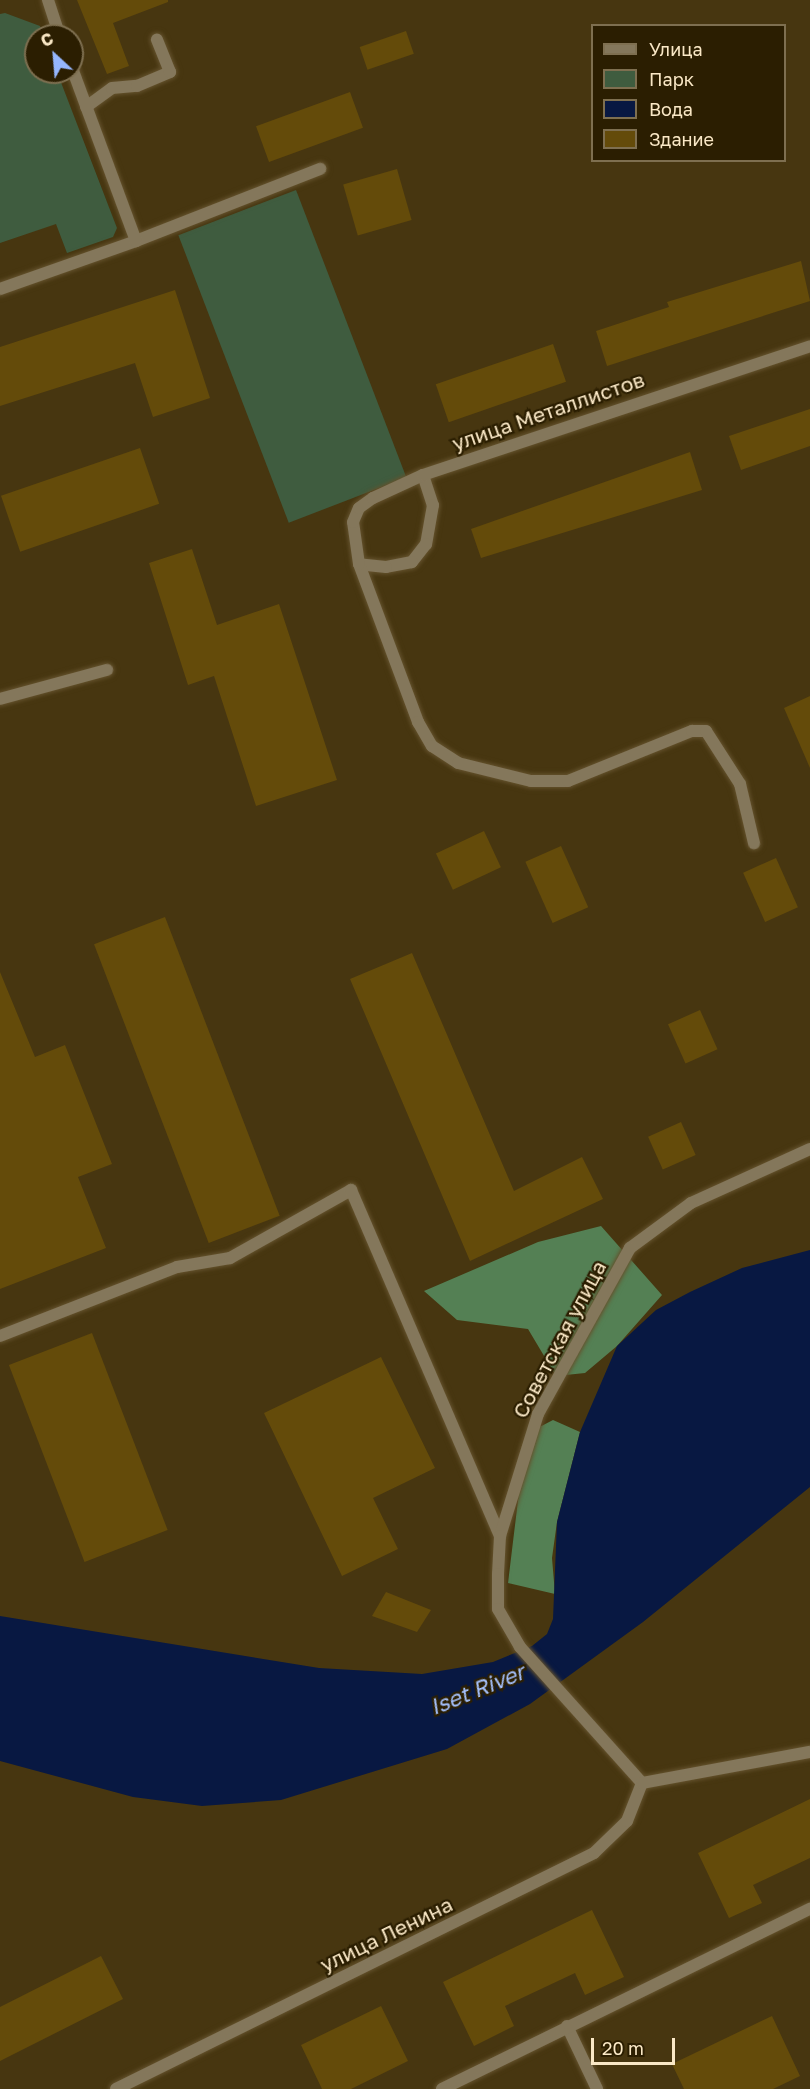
<!DOCTYPE html>
<meta charset="utf-8">
<style>
body{margin:0}
#map{position:relative;width:810px;height:2089px;overflow:hidden;background:#473610;font-family:"Golos Text",sans-serif}
div>[style]{position:absolute}
.green>*{inset:0;background:#3f5c3f;transform-origin:0 0}
.forest>*{inset:0;background:#548054}
.water>*{inset:0;background:#081842}
.building>*{inset:0;background:#644b0a;transform-origin:0 0}
.roads{filter:drop-shadow(0 0 2px #64522d) drop-shadow(0 0 2px #64522d)}
.service>*{height:12px;margin:-6px;padding:0 6px;transform-origin:6px;border-radius:6px;background:#84775b}
.minor>*{height:12px;margin:-6px;padding:0 6px;transform-origin:6px;border-radius:6px;background:#84775b}
.tertiary>*{height:12px;margin:-6px;padding:0 6px;transform-origin:6px;border-radius:6px;background:#84775b}
span{translate:-50% -50%;white-space:nowrap;text-align:center;line-height:1.15;-webkit-text-stroke:4.5px #2b1e01;paint-order:stroke}
.street-label{font-size:21px;color:#fae8c6}
.water-label{font-size:22px;color:#a5c1fd;font-style:italic}
.legend{position:absolute;left:591px;top:24px;width:195px;height:138px;box-sizing:border-box;background:#2b1e01;border:2px solid #7e6f50;margin:0;padding:8px 10px;list-style:none;font-size:18px;color:#fae8c6}
.legend li{display:flex;align-items:center;gap:12px;height:30px}
.legend b{width:30px;border:2px solid #7e6f50}
.north{position:absolute;left:24px;top:24px;width:60px;height:60px;box-sizing:border-box;background:#2b1e01;border:2px solid #7e6f50;border-radius:50%;rotate:334deg;font-size:16px;font-weight:700;line-height:24px;text-align:center;color:#fae8c6}
.north::after{content:'';display:block;margin:auto;width:21px;height:27px;background:#95b6fd;clip-path:polygon(50% 0,100% 100%,50% 72%,0 100%)}
.scale{position:absolute;left:591px;top:2038px;width:84px;height:27px;box-sizing:border-box;border:3px solid #fae8c6;border-top:0;padding-left:8px;font-size:18px;line-height:21px;white-space:nowrap;color:#fae8c6;-webkit-text-stroke:4px #2b1e01;paint-order:stroke}
</style>
<div id="map">
<div class="green">
<i style="clip-path:polygon(5px 13px,40px 26px,43px 36px,36px 36px,36px 72px,57px 72px,117px 228px,113px 237px,67px 253px,56px 224px,0 243px,0 14px)"></i>
<i style="left:296px;top:190px;width:308px;height:126px;rotate:69deg"></i>
</div>
<div class="forest">
<i style="clip-path:polygon(601px 1226px,662px 1295px,617px 1346px,585px 1373px,556px 1376px,528px 1329px,457px 1320px,424px 1291px,538px 1242px)"></i>
<i style="clip-path:polygon(553px 1420px,580px 1432px,557px 1522px,552px 1558px,555px 1594px,508px 1583px,526px 1434px)"></i>
</div>
<div class="water">
<i style="clip-path:polygon(810px 1250px,810px 1487px,643px 1622px,530px 1704px,447px 1749px,281px 1800px,202px 1806px,133px 1797px,0 1761px,0 1616px,319px 1668px,422px 1674px,493px 1662px,532px 1646px,547px 1634px,553px 1619px,557px 1522px,580px 1432px,617px 1346px,656px 1310px,690px 1292px,742px 1268px)"></i>
</div>
<div class="building">
<i style="clip-path:polygon(77px 0,168px 0,168px 2px,113px 23px,129px 66px,107px 74px)"></i>
<i style="left:406px;top:31px;width:24px;height:49px;rotate:71deg"></i>
<i style="left:350px;top:92px;width:38px;height:100px;rotate:70deg"></i>
<i style="left:397px;top:169px;width:53px;height:56px;rotate:74deg"></i>
<i style="clip-path:polygon(801px 261px,810px 301px,607px 366px,596px 331px,669px 307px,667px 302px)"></i>
<i style="clip-path:polygon(175px 290px,210px 398px,153px 417px,135px 363px,0 406px,0 347px)"></i>
<i style="left:553px;top:344px;width:40px;height:124px;rotate:71deg"></i>
<i style="clip-path:polygon(810px 409px,810px 446px,741px 470px,729px 436px)"></i>
<i style="left:140px;top:448px;width:59px;height:147px;rotate:71deg"></i>
<i style="clip-path:polygon(690px 452px,702px 490px,481px 558px,471px 529px)"></i>
<i style="clip-path:polygon(192px 549px,217px 625px,279px 604px,337px 780px,256px 806px,214px 676px,188px 685px,149px 563px)"></i>
<i style="clip-path:polygon(810px 696px,810px 768px,784px 708px)"></i>
<i style="left:484px;top:831px;width:40px;height:53px;rotate:65deg"></i>
<i style="left:561px;top:846px;width:67px;height:39px;rotate:66deg"></i>
<i style="left:776px;top:858px;width:54px;height:36px;rotate:66deg"></i>
<i style="left:165px;top:917px;width:320px;height:76px;rotate:69deg"></i>
<i style="clip-path:polygon(412px 953px,514px 1191px,582px 1157px,603px 1199px,470px 1261px,350px 979px)"></i>
<i style="clip-path:polygon(0 972px,35px 1057px,65px 1045px,112px 1164px,78px 1177px,106px 1248px,0 1289px)"></i>
<i style="left:700px;top:1010px;width:43px;height:35px;rotate:66deg"></i>
<i style="left:681px;top:1122px;width:36px;height:36px;rotate:66deg"></i>
<i style="left:92px;top:1333px;width:211px;height:89px;rotate:69deg"></i>
<i style="clip-path:polygon(381px 1357px,435px 1468px,373px 1498px,398px 1549px,342px 1576px,264px 1413px)"></i>
<i style="clip-path:polygon(386px 1592px,431px 1610px,417px 1632px,372px 1616px)"></i>
<i style="clip-path:polygon(810px 1799px,810px 1858px,753px 1885px,762px 1903px,729px 1918px,698px 1853px)"></i>
<i style="clip-path:polygon(592px 1910px,624px 1977px,585px 1995px,575px 1973px,505px 2006px,514px 2026px,474px 2046px,443px 1982px)"></i>
<i style="clip-path:polygon(101px 1956px,123px 1999px,0 2061px,0 2007px)"></i>
<i style="clip-path:polygon(381px 2006px,408px 2061px,351px 2089px,322px 2089px,301px 2045px)"></i>
<i style="clip-path:polygon(772px 2016px,800px 2076px,773px 2089px,684px 2089px,672px 2064px)"></i>
</div>
<div class="roads">
<div class="service">
<i style="left:48px;top:0;width:38px;rotate:72deg"></i>
<i style="left:86px;top:107px;width:32px;rotate:-36deg"></i>
<i style="left:112px;top:88px;width:25px;rotate:-5deg"></i>
<i style="left:137px;top:86px;width:36px;rotate:-23deg"></i>
<i style="left:170px;top:72px;width:35px;rotate:-112deg"></i>
<i style="left:136px;top:241px;width:198px;rotate:-21.4deg"></i>
<i style="left:0;top:289px;width:144px;rotate:-19.4deg"></i>
<i style="left:136px;top:241px;width:184px;rotate:-110.3deg"></i>
<i style="left:423px;top:475px;width:32px;rotate:72deg"></i>
<i style="left:433px;top:505px;width:40px;rotate:100deg"></i>
<i style="left:426px;top:544px;width:23px;rotate:128deg"></i>
<i style="left:412px;top:562px;width:26px;rotate:169deg"></i>
<i style="left:386px;top:567px;width:27px;rotate:-174deg"></i>
<i style="left:359px;top:564px;width:169px;rotate:69.5deg"></i>
<i style="left:418px;top:722px;width:28px;rotate:60deg"></i>
<i style="left:432px;top:746px;width:31px;rotate:33deg"></i>
<i style="left:458px;top:763px;width:75px;rotate:13.9deg"></i>
<i style="left:531px;top:781px;width:37px"></i>
<i style="left:568px;top:781px;width:134px;rotate:-22deg"></i>
<i style="left:692px;top:731px;width:14px"></i>
<i style="left:706px;top:731px;width:63px;rotate:57.3deg"></i>
<i style="left:740px;top:784px;width:61px;rotate:76.7deg"></i>
<i style="left:0;top:699px;width:111px;rotate:-15.2deg"></i>
<i style="left:0;top:1336px;width:190px;rotate:-21.3deg"></i>
<i style="left:177px;top:1267px;width:54px;rotate:-9.6deg"></i>
<i style="left:230px;top:1258px;width:139px;rotate:-29.3deg"></i>
<i style="left:351px;top:1190px;width:377px;rotate:66.7deg"></i>
<i style="left:567px;top:2026px;width:70px;rotate:64.5deg"></i>
<i style="left:442px;top:2089px;width:410px;rotate:-26.1deg"></i>
</div>
<div class="minor">
<i style="left:359px;top:564px;width:42px;rotate:-98.1deg"></i>
<i style="left:353px;top:522px;width:15px;rotate:-67deg"></i>
<i style="left:359px;top:508px;width:17px;rotate:-36deg"></i>
<i style="left:373px;top:498px;width:55px;rotate:-24.7deg"></i>
<i style="left:423px;top:475px;width:408px;rotate:-18.4deg"></i>
<i style="left:116px;top:2089px;width:533px;rotate:-26.28deg"></i>
<i style="left:594px;top:1853px;width:46px;rotate:-44.1deg"></i>
<i style="left:627px;top:1821px;width:41px;rotate:-68.5deg"></i>
</div>
<div class="tertiary">
<i style="left:810px;top:1149px;width:131px;rotate:155.6deg"></i>
<i style="left:691px;top:1203px;width:76px;rotate:143.6deg"></i>
<i style="left:630px;top:1248px;width:190px;rotate:119deg"></i>
<i style="left:538px;top:1414px;width:128px;rotate:107.3deg"></i>
<i style="left:500px;top:1536px;width:38px;rotate:93deg"></i>
<i style="left:498px;top:1574px;width:35px;rotate:90deg"></i>
<i style="left:498px;top:1609px;width:44px;rotate:59.9deg"></i>
<i style="left:520px;top:1647px;width:183px;rotate:48.1deg"></i>
<i style="left:642px;top:1783px;width:171px;rotate:-10.5deg"></i>
</div>
</div>
<div class="street-label">
<span style="left:548px;top:411px;rotate:-19deg">улица Металлистов</span>
<span style="left:559px;top:1339px;rotate:-62deg">Советская улица</span>
<span style="left:386px;top:1934px;rotate:-26deg">улица Ленина</span>
</div>
<div class="water-label">
<span style="left:477px;top:1689px;rotate:-22deg">Iset River</span>
</div>
<ul class="legend">
<li><b style="height:8px;background:#84775b"></b>Улица</li>
<li><b style="height:16px;background:#3f5c3f"></b>Парк</li>
<li><b style="height:16px;background:#081842"></b>Вода</li>
<li><b style="height:16px;background:#644b0a"></b>Здание</li>
</ul>
<div class="north">С</div>
<div class="scale">20 m</div>
</div>
